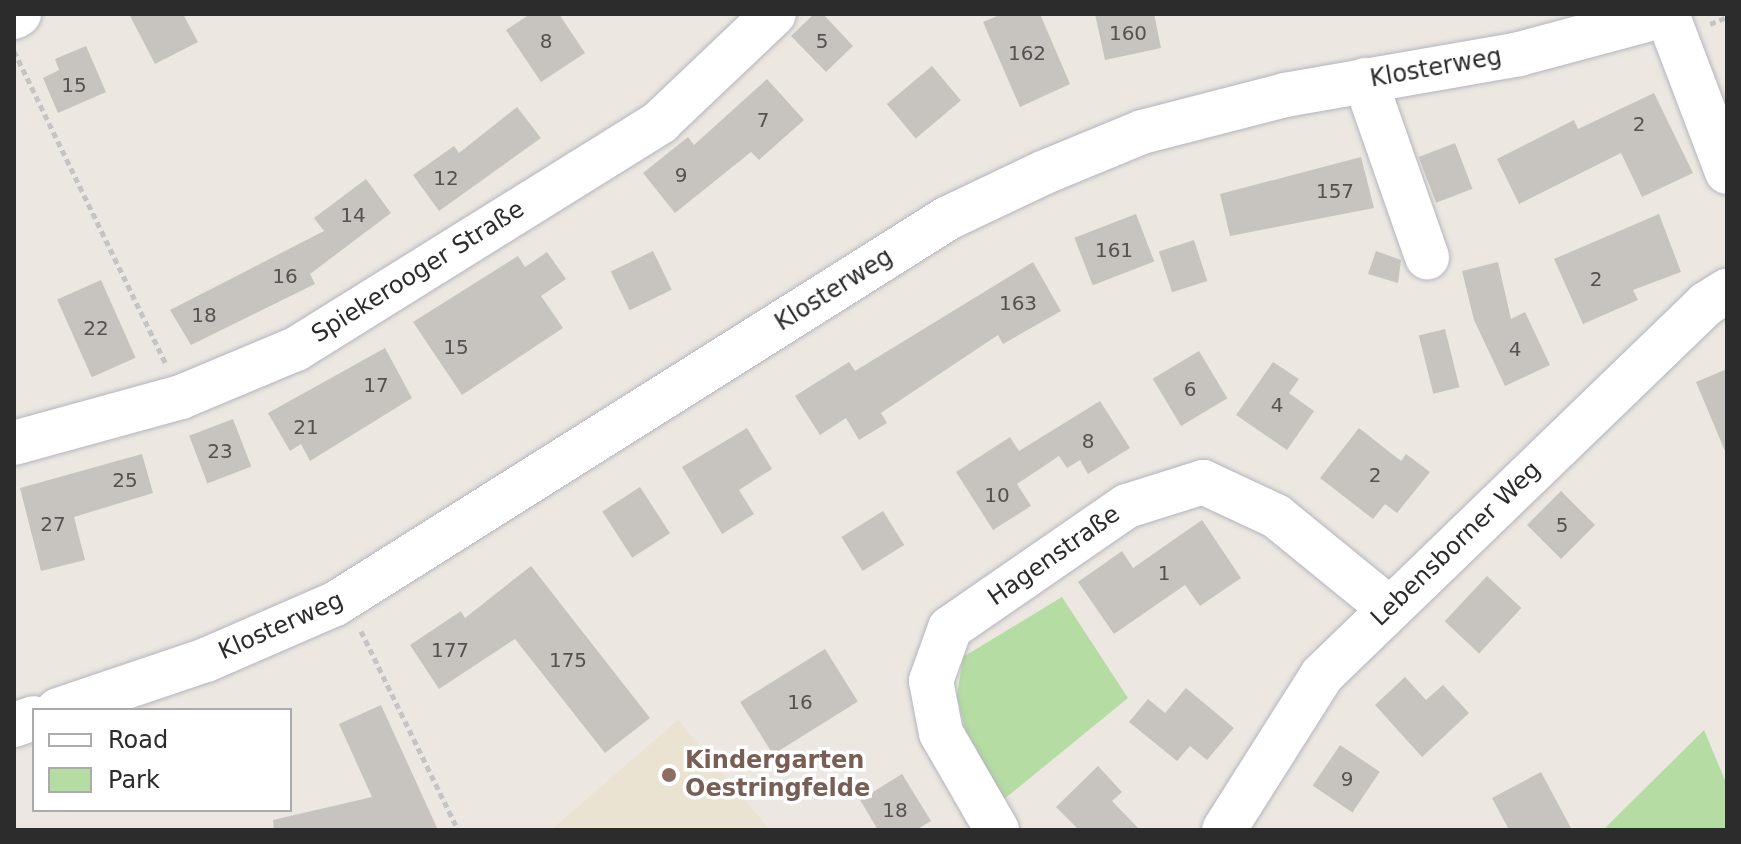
<!DOCTYPE html>
<meta charset="utf-8">
<style>
body{margin:0}
#map{position:relative;width:1741px;height:844px;overflow:hidden;background:#ece7e0;font-family:"DejaVu Sans",sans-serif}
div>[style]{position:absolute}
.education>*{inset:0;background:#ebe3d1}
.green>*{inset:0;background:#b5dca2}
.building>*{inset:0;background:#c7c4bf;transform-origin:0 0}
.path>*{height:5px;margin-top:-2.5px;transform-origin:0;background:repeating-linear-gradient(90deg,#c4c4c4 0 6px,transparent 0 10px)}
.roads{filter:drop-shadow(0 0 2px #b3b5be) drop-shadow(0 0 2px #b3b5be)}
.minor>*{height:44px;margin:-22px;padding:0 22px;transform-origin:22px;border-radius:22px;background:#fff}
.dots>*{width:22px;height:22px;translate:-50% -50%;box-sizing:border-box;border:4px solid #fff;border-radius:50%}
span{translate:-50% -50%;white-space:nowrap;text-align:center;line-height:1.15;-webkit-text-stroke:7px #fff;paint-order:stroke}
.number-label{font-size:20px;color:#535251}
.number-label span{-webkit-text-stroke-width:0}
.street-label{font-size:24px;color:#2c2c2c}
.education-label{font-size:24px;color:#785e54;font-weight:700}
.left{translate:0 -50%;text-align:left}
.frame{position:absolute;inset:0;border:16px solid #2c2c2c;pointer-events:none}
.legend{position:absolute;left:32px;top:708px;width:260px;height:104px;box-sizing:border-box;background:#fff;border:2px solid #ababab;margin:0;padding:10px 14px;list-style:none;font-size:24px;color:#2c2c2c}
.legend li{display:flex;align-items:center;gap:16px;height:40px}
.legend b{width:40px;border:2px solid #ababab}
</style>
<div id="map">
<div class="education">
<i style="clip-path:polygon(678px 720px,770px 830px,551px 830px)"></i>
</div>
<div class="green">
<i style="clip-path:polygon(1062px 597px,1128px 698px,1003px 800px,970px 751px,957px 696px,963px 657px)"></i>
<i style="clip-path:polygon(1704px 730px,1727px 785px,1727px 830px,1603px 830px)"></i>
</div>
<div class="building">
<i style="clip-path:polygon(129px 14px,183px 14px,198px 42px,155px 64px)"></i>
<i style="clip-path:polygon(530px 14px,559px 14px,585px 53px,541px 82px,506px 30px)"></i>
<i style="clip-path:polygon(814px 14px,823px 14px,853px 46px,826px 72px,791px 36px)"></i>
<i style="clip-path:polygon(1002px 14px,1040px 14px,1070px 84px,1020px 107px,983px 22px)"></i>
<i style="clip-path:polygon(1095px 14px,1154px 14px,1161px 48px,1105px 60px)"></i>
<i style="clip-path:polygon(86px 46px,106px 92px,58px 113px,43px 78px,59px 70px,55px 59px)"></i>
<i style="left:932px;top:66px;width:45px;height:59px;rotate:50deg"></i>
<i style="clip-path:polygon(767px 79px,804px 120px,759px 160px,751px 152px,675px 213px,643px 173px,688px 137px,694px 145px)"></i>
<i style="clip-path:polygon(1654px 93px,1693px 173px,1642px 197px,1621px 153px,1519px 204px,1497px 159px,1574px 120px,1578px 129px)"></i>
<i style="clip-path:polygon(517px 107px,541px 138px,439px 211px,413px 175px,454px 146px,459px 153px)"></i>
<i style="left:1455px;top:143px;width:49px;height:39px;rotate:69deg"></i>
<i style="clip-path:polygon(1361px 157px,1374px 208px,1230px 236px,1220px 194px)"></i>
<i style="clip-path:polygon(366px 179px,391px 213px,310px 274px,315px 284px,191px 345px,170px 310px,324px 231px,314px 218px)"></i>
<i style="left:1136px;top:214px;width:51px;height:66px;rotate:69deg"></i>
<i style="clip-path:polygon(1659px 214px,1681px 272px,1633px 290px,1638px 300px,1583px 324px,1554px 259px)"></i>
<i style="left:1194px;top:240px;width:43px;height:37px;rotate:72deg"></i>
<i style="left:653px;top:251px;width:43px;height:47px;rotate:64deg"></i>
<i style="clip-path:polygon(1376px 251px,1401px 260px,1398px 283px,1368px 274px)"></i>
<i style="clip-path:polygon(547px 252px,566px 279px,541px 296px,563px 328px,462px 395px,413px 322px,518px 256px,525px 267px)"></i>
<i style="clip-path:polygon(1033px 262px,1061px 311px,1003px 344px,998px 335px,881px 413px,887px 423px,859px 440px,846px 418px,820px 435px,795px 396px,849px 362px,855px 371px)"></i>
<i style="clip-path:polygon(1498px 262px,1511px 319px,1525px 312px,1550px 365px,1505px 386px,1474px 320px,1462px 271px)"></i>
<i style="left:101px;top:280px;width:85px;height:48px;rotate:66deg"></i>
<i style="left:1445px;top:329px;width:60px;height:27px;rotate:76deg"></i>
<i style="clip-path:polygon(385px 348px,412px 398px,310px 461px,301px 444px,290px 451px,268px 413px)"></i>
<i style="left:1199px;top:351px;width:55px;height:54px;rotate:59deg"></i>
<i style="clip-path:polygon(1273px 362px,1299px 379px,1289px 393px,1314px 411px,1287px 450px,1236px 415px)"></i>
<i style="clip-path:polygon(1727px 369px,1727px 456px,1696px 382px)"></i>
<i style="clip-path:polygon(1100px 401px,1130px 448px,1088px 474px,1080px 460px,1067px 468px,1059px 456px,1017px 484px,1031px 506px,993px 530px,956px 472px,1010px 437px,1019px 451px)"></i>
<i style="left:233px;top:419px;width:51px;height:47px;rotate:69deg"></i>
<i style="clip-path:polygon(747px 428px,772px 469px,739px 490px,754px 514px,722px 534px,682px 467px)"></i>
<i style="clip-path:polygon(1359px 428px,1401px 461px,1406px 454px,1430px 472px,1397px 513px,1385px 504px,1373px 519px,1320px 478px)"></i>
<i style="clip-path:polygon(142px 454px,153px 493px,74px 517px,85px 560px,41px 571px,20px 488px)"></i>
<i style="left:640px;top:487px;width:55px;height:45px;rotate:57deg"></i>
<i style="left:1561px;top:491px;width:48px;height:48px;rotate:45deg"></i>
<i style="left:883px;top:511px;width:40px;height:49px;rotate:58deg"></i>
<i style="clip-path:polygon(1202px 520px,1241px 578px,1200px 606px,1185px 585px,1114px 634px,1078px 582px,1122px 551px,1133px 568px)"></i>
<i style="clip-path:polygon(531px 566px,650px 718px,605px 753px,515px 639px,439px 689px,410px 645px,461px 611px,465px 618px)"></i>
<i style="left:1487px;top:576px;width:47px;height:62px;rotate:43deg"></i>
<i style="left:825px;top:649px;width:62px;height:100px;rotate:58deg"></i>
<i style="clip-path:polygon(1405px 677px,1426px 700px,1443px 685px,1469px 713px,1422px 757px,1375px 705px)"></i>
<i style="clip-path:polygon(1186px 688px,1234px 728px,1207px 760px,1190px 746px,1177px 761px,1129px 722px,1148px 699px,1165px 713px)"></i>
<i style="clip-path:polygon(381px 705px,438px 830px,274px 830px,273px 820px,372px 797px,339px 724px)"></i>
<i style="left:1340px;top:745px;width:48px;height:49px;rotate:34deg"></i>
<i style="clip-path:polygon(1098px 766px,1122px 792px,1112px 801px,1140px 830px,1079px 830px,1056px 807px)"></i>
<i style="clip-path:polygon(1541px 772px,1572px 830px,1509px 830px,1492px 798px)"></i>
<i style="clip-path:polygon(902px 774px,931px 821px,916px 830px,878px 830px,860px 800px)"></i>
</div>
<div class="path">
<i style="left:1710px;top:24px;width:18px;rotate:-22deg"></i>
<i style="left:14px;top:51px;width:350px;rotate:64.1deg"></i>
<i style="left:361px;top:631px;width:221px;rotate:64deg"></i>
</div>
<div class="roads">
<div class="minor">
<i style="left:1667px;top:14px;width:169px;rotate:69.2deg"></i>
<i style="left:14px;top:17px;width:6px;rotate:-31deg"></i>
<i style="left:1365px;top:80px;width:188px;rotate:70.7deg"></i>
<i style="left:14px;top:443px;width:173px;rotate:-15.4deg"></i>
<i style="left:181px;top:397px;width:125px;rotate:-22.7deg"></i>
<i style="left:296px;top:349px;width:429px;rotate:-31.9deg"></i>
<i style="left:660px;top:122px;width:157px;rotate:-43.5deg"></i>
<i style="left:58px;top:710px;width:156px;rotate:-18.7deg"></i>
<i style="left:206px;top:660px;width:141px;rotate:-23.5deg"></i>
<i style="left:335px;top:604px;width:724px;rotate:-32.2deg"></i>
<i style="left:948px;top:218px;width:107px;rotate:-25.4deg"></i>
<i style="left:1045px;top:172px;width:105px;rotate:-22.4deg"></i>
<i style="left:1142px;top:132px;width:148px;rotate:-14.5deg"></i>
<i style="left:1285px;top:95px;width:238px;rotate:-9.9deg"></i>
<i style="left:1519px;top:54px;width:154px;rotate:-15deg"></i>
<i style="left:14px;top:725px;width:21px;rotate:-19deg"></i>
<i style="left:997px;top:830px;width:112px;rotate:-120deg"></i>
<i style="left:941px;top:733px;width:53px;rotate:-100.9deg"></i>
<i style="left:931px;top:681px;width:56px;rotate:-70.3deg"></i>
<i style="left:950px;top:628px;width:215px;rotate:-34.6deg"></i>
<i style="left:1127px;top:506px;width:80px;rotate:-17.5deg"></i>
<i style="left:1203px;top:482px;width:81px;rotate:25deg"></i>
<i style="left:1276px;top:516px;width:146px;rotate:39.2deg"></i>
<i style="left:1224px;top:830px;width:183px;rotate:-57.7deg"></i>
<i style="left:1322px;top:675px;width:534px;rotate:-44.01deg"></i>
<i style="left:1706px;top:304px;width:25px;rotate:-32deg"></i>
</div>
</div>
<div class="dots">
<i style="left:669px;top:775px;background:#8d6e63"></i>
</div>
<div class="number-label">
<span style="left:1128px;top:33px">160</span>
<span style="left:546px;top:41px">8</span>
<span style="left:822px;top:41px">5</span>
<span style="left:1027px;top:53px">162</span>
<span style="left:74px;top:85px">15</span>
<span style="left:763px;top:120px">7</span>
<span style="left:1639px;top:124px">2</span>
<span style="left:681px;top:175px">9</span>
<span style="left:446px;top:178px">12</span>
<span style="left:1335px;top:191px">157</span>
<span style="left:353px;top:215px">14</span>
<span style="left:1114px;top:250px">161</span>
<span style="left:285px;top:276px">16</span>
<span style="left:1596px;top:279px">2</span>
<span style="left:1018px;top:303px">163</span>
<span style="left:204px;top:315px">18</span>
<span style="left:96px;top:328px">22</span>
<span style="left:456px;top:347px">15</span>
<span style="left:1515px;top:349px">4</span>
<span style="left:376px;top:385px">17</span>
<span style="left:1190px;top:389px">6</span>
<span style="left:1277px;top:405px">4</span>
<span style="left:306px;top:427px">21</span>
<span style="left:1088px;top:441px">8</span>
<span style="left:220px;top:451px">23</span>
<span style="left:1375px;top:475px">2</span>
<span style="left:125px;top:480px">25</span>
<span style="left:997px;top:495px">10</span>
<span style="left:53px;top:524px">27</span>
<span style="left:1562px;top:525px">5</span>
<span style="left:1164px;top:573px">1</span>
<span style="left:450px;top:650px">177</span>
<span style="left:568px;top:660px">175</span>
<span style="left:800px;top:702px">16</span>
<span style="left:1347px;top:779px">9</span>
<span style="left:895px;top:810px">18</span>
</div>
<div class="street-label">
<span style="left:1436px;top:68px;rotate:-10deg">Klosterweg</span>
<span style="left:418px;top:272px;rotate:-32deg">Spiekerooger Straße</span>
<span style="left:834px;top:290px;rotate:-32deg">Klosterweg</span>
<span style="left:1456px;top:544px;rotate:-44deg">Lebensborner Weg</span>
<span style="left:1054px;top:556px;rotate:-35deg">Hagenstraße</span>
<span style="left:281px;top:626px;rotate:-24deg">Klosterweg</span>
</div>
<div class="education-label">
<span class="left" style="left:685px;top:775px">Kindergarten<br>Oestringfelde</span>
</div>
<div class="frame"></div>
<ul class="legend">
<li><b style="height:10px;background:#fff"></b>Road</li>
<li><b style="height:22px;background:#b5dca2"></b>Park</li>
</ul>
</div>
